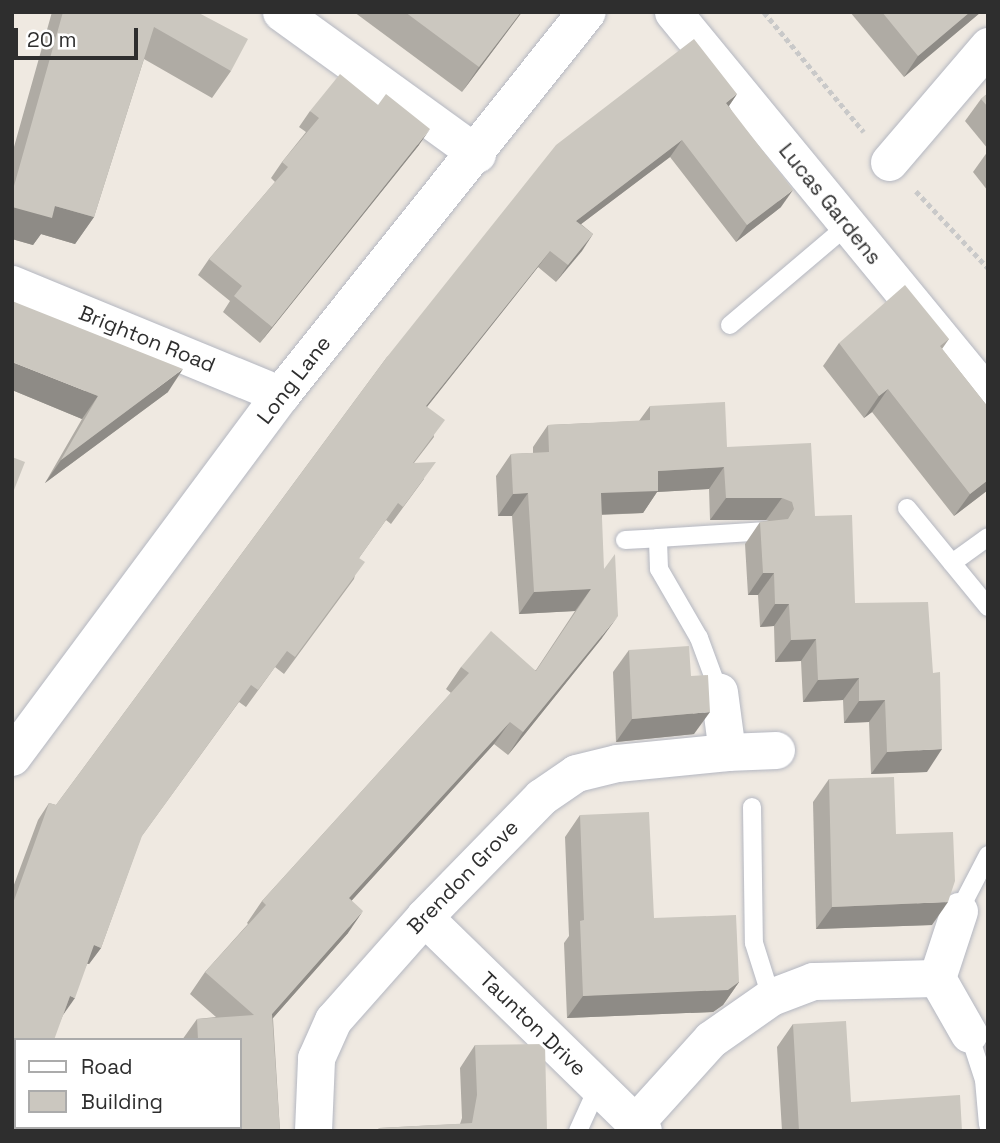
<!DOCTYPE html>
<style>
body{margin:0}
#map{position:relative;width:1000px;height:1143px;overflow:hidden;background:#efe9e1;font-family:"Space Grotesk",sans-serif}
div>[style]{position:absolute}
.path>*{height:4.5px;margin-top:-2.25px;transform-origin:0;background:repeating-linear-gradient(90deg,#c9c9c9 0 5px,transparent 0 8.5px)}
.roads{filter:drop-shadow(0 0 2px #b4b7c1) drop-shadow(0 0 2px #b4b7c1)}
.lane>*{height:18px;margin:-9px;padding:0 9px;transform-origin:9px;border-radius:9px;background:#fff}
.street>*{height:37px;margin:-18.5px;padding:0 18.5px;transform-origin:18.5px;border-radius:18.5px;background:#fff}
.secondary>*{height:38px;margin:-19px;padding:0 19px;transform-origin:19px;border-radius:19px;background:#fff}
.wall>*{inset:0;background:#afaba4}
.shaded-wall>*{inset:0;background:#8e8b86}
.building>*{inset:0;background:#cbc7bf}
span{translate:-50% -50%;white-space:nowrap;text-align:center;line-height:1.15;-webkit-text-stroke:6px #fff;paint-order:stroke}
.street-label{font-size:21px;color:#2e2e2e}
.frame{position:absolute;inset:0;border:14px solid #2e2e2e;pointer-events:none}
.legend{position:absolute;left:14px;top:1038px;width:228px;height:91px;box-sizing:border-box;background:#fff;border:2px solid #ababab;margin:0;padding:9px 12px;list-style:none;font-size:21px;color:#2e2e2e}
.legend li{display:flex;align-items:center;gap:14px;height:35px}
.legend b{width:35px;border:2px solid #ababab}
.scale{position:absolute;left:14px;top:28px;width:124px;height:32px;box-sizing:border-box;border:4px solid #2e2e2e;border-top:0;padding-left:9px;font-size:21px;line-height:24px;white-space:nowrap;color:#2e2e2e;-webkit-text-stroke:5px #fff;paint-order:stroke}
</style>
<div id="map">
<div class="path">
<i style="left:764px;top:12px;width:156px;rotate:50.2deg"></i>
<i style="left:916px;top:191px;width:105px;rotate:46.9deg"></i>
</div>
<div class="roads">
<div class="lane">
<i style="left:730px;top:325px;width:155px;rotate:-40.3deg"></i>
<i style="left:907px;top:508px;width:128px;rotate:50.7deg"></i>
<i style="left:625px;top:540px;width:33px;rotate:-3deg"></i>
<i style="left:952px;top:563px;width:44px;rotate:-35.8deg"></i>
<i style="left:719px;top:692px;width:58px;rotate:-110.3deg"></i>
<i style="left:699px;top:638px;width:80px;rotate:-120.1deg"></i>
<i style="left:659px;top:569px;width:31px;rotate:-92deg"></i>
<i style="left:658px;top:538px;width:109px;rotate:-3.7deg"></i>
<i style="left:752px;top:807px;width:136px;rotate:89.2deg"></i>
<i style="left:754px;top:943px;width:57px;rotate:72.5deg"></i>
<i style="left:959px;top:911px;width:63px;rotate:-62.6deg"></i>
<i style="left:969px;top:1034px;width:48px;rotate:71.9deg"></i>
<i style="left:984px;top:1080px;width:45px;rotate:84.9deg"></i>
<i style="left:578px;top:1131px;width:48px;rotate:-65.6deg"></i>
</div>
<div class="street">
<i style="left:281px;top:12px;width:242px;rotate:35.9deg"></i>
<i style="left:673px;top:12px;width:496px;rotate:50.6deg"></i>
<i style="left:889px;top:162px;width:153px;rotate:-49.5deg"></i>
<i style="left:12px;top:284px;width:291px;rotate:22.4deg"></i>
<i style="left:727px;top:752px;width:49px;rotate:-2.3deg"></i>
<i style="left:959px;top:911px;width:71px;rotate:108.2deg"></i>
<i style="left:937px;top:978px;width:64px;rotate:60.3deg"></i>
<i style="left:424px;top:917px;width:306px;rotate:44.3deg"></i>
<i style="left:635px;top:1123px;width:113px;rotate:-47.9deg"></i>
<i style="left:711px;top:1039px;width:73px;rotate:-35deg"></i>
<i style="left:771px;top:997px;width:45px;rotate:-20.9deg"></i>
<i style="left:813px;top:981px;width:124px;rotate:-1.4deg"></i>
<i style="left:313px;top:1131px;width:73px;rotate:-87.6deg"></i>
<i style="left:316px;top:1058px;width:42px;rotate:-65.9deg"></i>
<i style="left:333px;top:1020px;width:137px;rotate:-48.5deg"></i>
<i style="left:424px;top:917px;width:168px;rotate:-45.7deg"></i>
<i style="left:541px;top:797px;width:42px;rotate:-34.4deg"></i>
<i style="left:576px;top:773px;width:42px;rotate:-13.7deg"></i>
<i style="left:617px;top:763px;width:111px;rotate:-5.7deg"></i>
<i style="left:727px;top:752px;width:61px;rotate:-97.6deg"></i>
</div>
<div class="secondary">
<i style="left:12px;top:757px;width:451px;rotate:-53.4deg"></i>
<i style="left:281px;top:395px;width:490px;rotate:-51.4deg"></i>
</div>
</div>
<div class="wall">
<i style="clip-path:polygon(52px 12px,197px 12px,231px 71px,212px 98px,144px 59px,94px 217px,75px 244px,41px 234px,33px 245px,12px 239px,12px 154px)"></i>
<i style="clip-path:polygon(354px 12px,522px 12px,462px 92px)"></i>
<i style="clip-path:polygon(850px 12px,981px 12px,904px 77px)"></i>
<i style="clip-path:polygon(988px 93px,988px 149px,965px 121px,981px 99px)"></i>
<i style="clip-path:polygon(737px 94px,729px 106px,781px 207px,736px 242px,670px 157px,581px 224px,593px 234px,556px 282px,538px 267px,427px 407px,434px 437px,414px 463px,424px 479px,391px 524px,386px 520px,359px 558px,354px 579px,284px 674px,275px 667px,246px 707px,239px 702px,141px 837px,101px 948px,89px 964px,87px 964px,63px 1015px,12px 1131px,12px 890px,38px 820px,49px 803px,56px 805px,387px 357px)"></i>
<i style="clip-path:polygon(310px 111px,419px 145px,260px 343px,223px 312px,230px 301px,198px 275px,209px 259px,275px 182px,271px 178px,282px 162px,306px 132px,299px 127px)"></i>
<i style="clip-path:polygon(988px 151px,988px 191px,973px 172px)"></i>
<i style="clip-path:polygon(949px 339px,942px 349px,988px 407px,988px 490px,954px 516px,872px 412px,864px 418px,823px 366px,839px 343px)"></i>
<i style="clip-path:polygon(12px 390px,168px 392px,45px 483px,82px 419px)"></i>
<i style="clip-path:polygon(650px 406px,727px 447px,815px 516px,855px 603px,927px 772px,871px 774px,869px 722px,844px 723px,843px 700px,803px 702px,801px 661px,775px 662px,774px 626px,760px 627px,758px 595px,748px 595px,745px 544px,760px 522px,769px 521px,766px 520px,710px 520px,709px 489px,657px 492px,643px 513px,602px 515px,602px 638px,508px 755px,494px 744px,352px 900px,348px 933px,273px 1018px,280px 1131px,187px 1131px,187px 1127px,240px 1127px,240px 1040px,182px 1040px,197px 1019px,216px 1017px,190px 994px,205px 972px,248px 924px,247px 923px,262px 901px,451px 693px,446px 689px,461px 667px,536px 670px,575px 611px,519px 614px,512px 516px,498px 516px,496px 476px,511px 454px,533px 453px,533px 447px,548px 425px,639px 421px)"></i>
<i style="clip-path:polygon(629px 650px,691px 676px,694px 734px,616px 742px,613px 672px)"></i>
<i style="clip-path:polygon(829px 779px,932px 925px,816px 929px,813px 802px)"></i>
<i style="clip-path:polygon(580px 815px,654px 918px,739px 982px,723px 1005px,713px 1012px,567px 1018px,564px 943px,569px 936px,565px 837px)"></i>
<i style="clip-path:polygon(793px 1024px,851px 1102px,962px 1131px,782px 1131px,777px 1047px)"></i>
<i style="clip-path:polygon(475px 1045px,547px 1131px,377px 1131px,379px 1128px,460px 1124px,462px 1118px,460px 1068px)"></i>
</div>
<div class="shaded-wall">
<i style="clip-path:polygon(521px 12px,522px 12px,462px 92px,479px 67px)"></i>
<i style="clip-path:polygon(970px 12px,981px 12px,904px 77px,918px 56px)"></i>
<i style="clip-path:polygon(737px 94px,726px 110px,726px 103px)"></i>
<i style="clip-path:polygon(430px 129px,419px 145px,260px 343px,272px 327px)"></i>
<i style="clip-path:polygon(682px 140px,670px 157px,564px 237px,576px 221px)"></i>
<i style="clip-path:polygon(793px 190px,781px 207px,736px 242px,747px 225px)"></i>
<i style="clip-path:polygon(55px 206px,94px 217px,75px 244px,41px 234px,33px 245px,12px 239px,12px 207px)"></i>
<i style="clip-path:polygon(593px 234px,582px 251px,556px 282px,568px 265px)"></i>
<i style="clip-path:polygon(550px 251px,538px 267px,414px 423px,426px 406px)"></i>
<i style="clip-path:polygon(12px 362px,98px 396px,82px 419px,12px 390px)"></i>
<i style="clip-path:polygon(183px 369px,168px 392px,45px 483px,61px 460px)"></i>
<i style="clip-path:polygon(888px 389px,872px 412px,864px 418px,879px 396px)"></i>
<i style="clip-path:polygon(724px 467px,709px 489px,657px 492px,643px 513px,585px 515px,601px 493px,658px 471px)"></i>
<i style="clip-path:polygon(988px 480px,988px 490px,954px 516px,970px 494px)"></i>
<i style="clip-path:polygon(528px 493px,512px 516px,498px 516px,513px 494px)"></i>
<i style="clip-path:polygon(726px 498px,782px 498px,766px 520px,710px 520px)"></i>
<i style="clip-path:polygon(763px 573px,774px 573px,758px 595px,748px 595px)"></i>
<i style="clip-path:polygon(591px 589px,575px 611px,519px 614px,534px 592px)"></i>
<i style="clip-path:polygon(775px 604px,789px 604px,774px 626px,760px 627px)"></i>
<i style="clip-path:polygon(618px 616px,602px 638px,508px 755px,523px 732px)"></i>
<i style="clip-path:polygon(816px 639px,801px 661px,775px 662px,791px 640px)"></i>
<i style="clip-path:polygon(859px 678px,843px 700px,803px 702px,818px 680px)"></i>
<i style="clip-path:polygon(885px 700px,869px 722px,844px 723px,859px 701px)"></i>
<i style="clip-path:polygon(710px 712px,694px 734px,616px 742px,632px 719px)"></i>
<i style="clip-path:polygon(510px 722px,494px 744px,334px 920px,349px 898px)"></i>
<i style="clip-path:polygon(942px 749px,927px 772px,871px 774px,887px 752px)"></i>
<i style="clip-path:polygon(948px 902px,932px 925px,816px 929px,832px 907px)"></i>
<i style="clip-path:polygon(363px 911px,348px 933px,257px 1036px,272px 1014px)"></i>
<i style="clip-path:polygon(94px 945px,101px 948px,89px 964px,82px 962px)"></i>
<i style="clip-path:polygon(739px 982px,723px 1005px,713px 1012px,567px 1018px,583px 996px)"></i>
<i style="clip-path:polygon(70px 996px,75px 998px,63px 1015px)"></i>
</div>
<div class="building">
<i style="clip-path:polygon(63px 12px,197px 12px,248px 39px,231px 71px,154px 27px,94px 217px,55px 206px,52px 218px,12px 207px,12px 193px)"></i>
<i style="clip-path:polygon(405px 12px,521px 12px,479px 67px)"></i>
<i style="clip-path:polygon(882px 12px,970px 12px,918px 56px)"></i>
<i style="clip-path:polygon(694px 39px,737px 94px,726px 103px,793px 190px,747px 225px,682px 140px,576px 221px,593px 234px,568px 265px,550px 251px,426px 406px,445px 420px,413px 463px,436px 462px,403px 507px,398px 503px,359px 558px,365px 562px,295px 657px,287px 651px,258px 690px,251px 685px,142px 836px,101px 948px,94px 945px,75px 998px,70px 996px,54px 1040px,16px 1040px,16px 1127px,28px 1127px,26px 1131px,12px 1131px,12px 906px,49px 803px,56px 805px,387px 357px,556px 145px)"></i>
<i style="clip-path:polygon(340px 74px,378px 105px,386px 94px,430px 129px,272px 327px,234px 296px,242px 286px,209px 259px,288px 167px,282px 162px,319px 118px,310px 111px)"></i>
<i style="clip-path:polygon(988px 93px,988px 107px,981px 99px)"></i>
<i style="clip-path:polygon(905px 285px,949px 339px,940px 346px,988px 407px,988px 480px,970px 494px,888px 389px,879px 396px,839px 343px)"></i>
<i style="clip-path:polygon(12px 301px,183px 369px,61px 460px,98px 396px,12px 362px)"></i>
<i style="clip-path:polygon(725px 402px,727px 447px,811px 443px,815px 516px,852px 515px,855px 603px,928px 602px,933px 673px,940px 672px,942px 749px,887px 752px,885px 700px,859px 701px,859px 678px,818px 680px,816px 639px,791px 640px,789px 604px,775px 604px,774px 573px,763px 573px,760px 522px,788px 519px,794px 509px,792px 502px,782px 498px,726px 498px,724px 467px,658px 471px,658px 491px,601px 493px,604px 569px,615px 554px,618px 616px,523px 732px,510px 722px,349px 898px,363px 911px,272px 1014px,280px 1131px,204px 1131px,204px 1127px,240px 1127px,240px 1040px,198px 1040px,197px 1019px,254px 1015px,205px 972px,266px 905px,262px 901px,469px 673px,461px 667px,491px 631px,536px 671px,591px 589px,534px 592px,528px 493px,513px 494px,511px 454px,549px 452px,548px 425px,650px 420px,650px 406px)"></i>
<i style="clip-path:polygon(12px 457px,25px 462px,12px 495px)"></i>
<i style="clip-path:polygon(689px 646px,691px 676px,708px 675px,710px 712px,632px 719px,629px 650px)"></i>
<i style="clip-path:polygon(894px 777px,896px 834px,953px 832px,955px 881px,948px 902px,832px 907px,829px 779px)"></i>
<i style="clip-path:polygon(649px 812px,654px 918px,736px 915px,739px 982px,728px 990px,583px 996px,580px 921px,584px 920px,580px 815px)"></i>
<i style="clip-path:polygon(846px 1021px,851px 1102px,960px 1095px,962px 1131px,799px 1131px,793px 1024px)"></i>
<i style="clip-path:polygon(545px 1044px,547px 1131px,379px 1131px,379px 1128px,472px 1123px,477px 1095px,475px 1045px)"></i>
</div>
<div class="street-label">
<span style="left:830px;top:204px;rotate:51deg">Lucas Gardens</span>
<span style="left:147px;top:339px;rotate:22deg">Brighton Road</span>
<span style="left:294px;top:380px;rotate:-52deg">Long Lane</span>
<span style="left:463px;top:877px;rotate:-46deg">Brendon Grove</span>
<span style="left:533px;top:1024px;rotate:44deg">Taunton Drive</span>
</div>
<div class="frame"></div>
<ul class="legend">
<li><b style="height:9px;background:#fff"></b>Road</li>
<li><b style="height:19px;background:#cbc7bf"></b>Building</li>
</ul>
<div class="scale">20 m</div>
</div>
